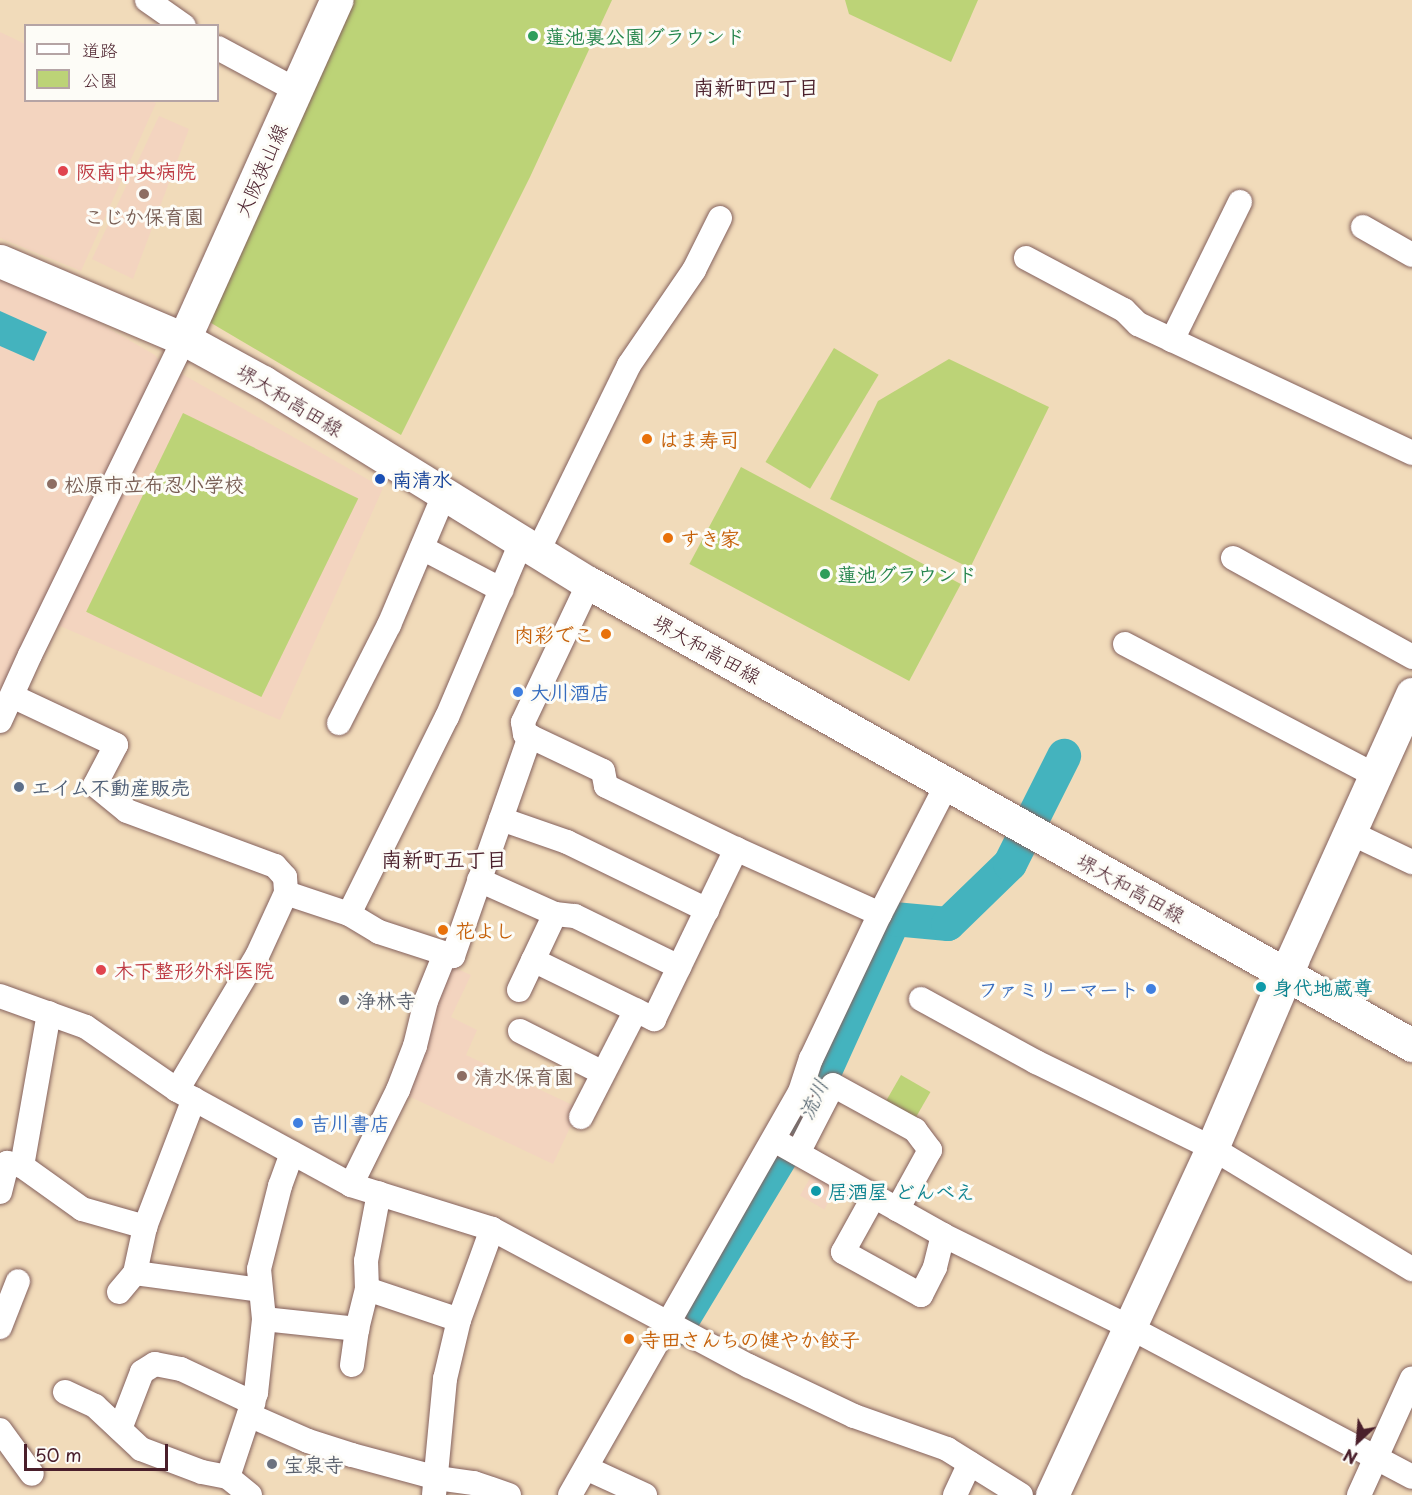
<!DOCTYPE html>
<meta charset="utf-8">
<style>
body{margin:0}
#map{position:relative;width:1412px;height:1495px;overflow:hidden;background:#f1dbba;font-family:"Playpen Sans","Klee One",sans-serif}
div>[style]{position:absolute}
.built>*{inset:0;background:#f3d4bf;transform-origin:0 0}
.green>*{inset:0;background:#bcd377;transform-origin:0 0}
.water>*{inset:0;background:#44b3be}
.river>*{height:34px;margin:-17px;padding:0 17px;transform-origin:17px;border-radius:17px;background:#44b3be}
.roads{filter:drop-shadow(0 0 2px #84615d) drop-shadow(0 0 2px #84615d)}
.street>*{height:24px;margin:-12px;padding:0 12px;transform-origin:12px;border-radius:12px;background:#fff}
.secondary>*{height:33px;margin:-16.5px;padding:0 16.5px;transform-origin:16.5px;border-radius:16.5px;background:#fff}
.primary>*{height:33px;margin:-16.5px;padding:0 16.5px;transform-origin:16.5px;border-radius:16.5px;background:#fff}
.dots>*{width:16px;height:16px;translate:-50% -50%;box-sizing:border-box;border:3px solid #fdfcf7;border-radius:50%}
span{translate:-50% -50%;white-space:nowrap;text-align:center;line-height:1.15;-webkit-text-stroke:6px #fdfcf7;paint-order:stroke}
.leisure-label{font-size:20px;color:#27864d;font-weight:700}
.left{translate:0 -50%;text-align:left}
.street-label{font-size:20px;color:#4a1f2b}
.health-label{font-size:20px;color:#be3a42;font-weight:700}
.education-label{font-size:20px;color:#785e54;font-weight:700}
.food-label{font-size:20px;color:#c56008;font-weight:700}
.right{translate:-100% -50%;text-align:right}
.transit-label{font-size:20px;color:#164399;font-weight:700}
.shop-label{font-size:20px;color:#366cbe;font-weight:700}
.service-label{font-size:20px;color:#4e5e75;font-weight:700}
.culture-label{font-size:20px;color:#0d838f;font-weight:700}
.worship-label{font-size:20px;color:#5b616d;font-weight:700}
.neighbourhood-label{font-size:21px;color:#4a1f2b;font-weight:700}
.water-label{font-size:21px;color:#485a66;font-style:italic}
.legend{position:absolute;left:24px;top:24px;width:195px;height:78px;box-sizing:border-box;background:#fdfcf7;border:2px solid #b5a4a5;margin:0;padding:8px 10px;list-style:none;font-size:18px;color:#4a1f2b}
.legend li{display:flex;align-items:center;gap:12px;height:30px}
.legend b{width:30px;border:2px solid #b5a4a5}
.north{position:absolute;left:1328px;top:1411px;width:60px;height:60px;-webkit-text-stroke:4px #fdfcf7;paint-order:stroke;rotate:206deg;font-size:16px;font-weight:700;line-height:24px;text-align:center;color:#4a1f2b}
.north::after{content:'';display:block;margin:auto;width:21px;height:27px;background:#4a1f2b;clip-path:polygon(50% 0,100% 100%,50% 72%,0 100%)}
.scale{position:absolute;left:24px;top:1444px;width:144px;height:27px;box-sizing:border-box;border:3px solid #4a1f2b;border-top:0;padding-left:8px;font-size:18px;line-height:21px;white-space:nowrap;color:#4a1f2b;-webkit-text-stroke:4px #fdfcf7;paint-order:stroke}
</style>
<div id="map">
<div class="built">
<i style="clip-path:polygon(0 32px,25px 44px,26px 100px,150px 100px,156px 103px,81px 271px,0 238px)"></i>
<i style="clip-path:polygon(159px 116px,189px 129px,133px 279px,92px 259px)"></i>
<i style="clip-path:polygon(0 280px,92px 319px,155px 355px,161px 363px,0 703px)"></i>
<i style="clip-path:polygon(182px 374px,383px 488px,280px 720px,55px 624px)"></i>
<i style="clip-path:polygon(453px 967px,471px 975px,451px 1017px,477px 1030px,466px 1055px,579px 1108px,553px 1164px,404px 1094px,421px 1034px)"></i>
<i style="left:813px;top:1173px;width:28px;height:26px;rotate:30deg"></i>
</div>
<div class="green">
<i style="clip-path:polygon(350px 0,612px 0,530px 177px,401px 435px,206px 320px)"></i>
<i style="clip-path:polygon(845px 0,978px 0,951px 62px,849px 14px)"></i>
<i style="left:834px;top:348px;width:52px;height:133px;rotate:31deg"></i>
<i style="clip-path:polygon(949px 359px,1049px 407px,970px 568px,830px 499px,878px 401px)"></i>
<i style="left:183px;top:413px;width:195px;height:221px;rotate:26deg"></i>
<i style="left:741px;top:467px;width:249px;height:110px;rotate:28deg"></i>
<i style="left:901px;top:1075px;width:34px;height:36px;rotate:30deg"></i>
</div>
<div class="water">
<i style="clip-path:polygon(0 311px,47px 332px,34px 361px,0 346px)"></i>
</div>
<div class="river">
<i style="left:677px;top:1329px;width:242px;rotate:-58.9deg"></i>
<i style="left:802px;top:1122px;width:223px;rotate:-65.6deg"></i>
<i style="left:894px;top:919px;width:54px;rotate:5.3deg"></i>
<i style="left:948px;top:924px;width:86px;rotate:-44.1deg"></i>
<i style="left:1010px;top:864px;width:121px;rotate:-63.4deg"></i>
</div>
<div class="roads">
<div class="street">
<i style="left:147px;top:0;width:45px;rotate:35.1deg"></i>
<i style="left:218px;top:48px;width:89px;rotate:28.3deg"></i>
<i style="left:1240px;top:202px;width:154px;rotate:116.2deg"></i>
<i style="left:1172px;top:340px;width:265px;rotate:25.2deg"></i>
<i style="left:1363px;top:227px;width:56px;rotate:29.7deg"></i>
<i style="left:1026px;top:258px;width:111px;rotate:28deg"></i>
<i style="left:1124px;top:310px;width:20px;rotate:45deg"></i>
<i style="left:1138px;top:324px;width:38px;rotate:25deg"></i>
<i style="left:422px;top:548px;width:90px;rotate:27.7deg"></i>
<i style="left:537px;top:553px;width:209px;rotate:-63.9deg"></i>
<i style="left:629px;top:365px;width:115px;rotate:-55.6deg"></i>
<i style="left:694px;top:270px;width:58px;rotate:-63.4deg"></i>
<i style="left:1233px;top:558px;width:205px;rotate:28.9deg"></i>
<i style="left:589px;top:583px;width:154px;rotate:115.4deg"></i>
<i style="left:523px;top:722px;width:12px;rotate:81deg"></i>
<i style="left:525px;top:734px;width:86px;rotate:25.4deg"></i>
<i style="left:603px;top:771px;width:15px;rotate:79deg"></i>
<i style="left:606px;top:786px;width:144px;rotate:25.9deg"></i>
<i style="left:736px;top:849px;width:158px;rotate:24.3deg"></i>
<i style="left:1125px;top:644px;width:282px;rotate:27.7deg"></i>
<i style="left:12px;top:696px;width:115px;rotate:25.2deg"></i>
<i style="left:116px;top:745px;width:45px;rotate:117.7deg"></i>
<i style="left:95px;top:785px;width:41px;rotate:39.1deg"></i>
<i style="left:127px;top:811px;width:158px;rotate:20.4deg"></i>
<i style="left:275px;top:866px;width:15px;rotate:48deg"></i>
<i style="left:285px;top:877px;width:16px;rotate:86deg"></i>
<i style="left:286px;top:893px;width:69px;rotate:114.7deg"></i>
<i style="left:257px;top:956px;width:156px;rotate:120.8deg"></i>
<i style="left:0;top:721px;width:72px;rotate:-65.6deg"></i>
<i style="left:30px;top:655px;width:352px;rotate:-64deg"></i>
<i style="left:339px;top:723px;width:110px;rotate:-63deg"></i>
<i style="left:389px;top:625px;width:141px;rotate:-67.1deg"></i>
<i style="left:501px;top:819px;width:70px;rotate:19.2deg"></i>
<i style="left:567px;top:842px;width:156px;rotate:25.9deg"></i>
<i style="left:1349px;top:832px;width:70px;rotate:25.5deg"></i>
<i style="left:479px;top:880px;width:83px;rotate:24.1deg"></i>
<i style="left:555px;top:914px;width:20px;rotate:6deg"></i>
<i style="left:575px;top:916px;width:116px;rotate:26.1deg"></i>
<i style="left:286px;top:893px;width:66px;rotate:18.4deg"></i>
<i style="left:349px;top:914px;width:220px;rotate:-63.6deg"></i>
<i style="left:447px;top:717px;width:189px;rotate:-67deg"></i>
<i style="left:349px;top:914px;width:35px;rotate:31deg"></i>
<i style="left:379px;top:932px;width:78px;rotate:18deg"></i>
<i style="left:453px;top:956px;width:233px;rotate:-70.7deg"></i>
<i style="left:533px;top:960px;width:135px;rotate:26deg"></i>
<i style="left:654px;top:1019px;width:189px;rotate:-64.2deg"></i>
<i style="left:519px;top:990px;width:84px;rotate:-64.7deg"></i>
<i style="left:0;top:996px;width:91px;rotate:19.8deg"></i>
<i style="left:86px;top:1027px;width:111px;rotate:34.7deg"></i>
<i style="left:177px;top:1090px;width:198px;rotate:28.6deg"></i>
<i style="left:351px;top:1185px;width:148px;rotate:17.3deg"></i>
<i style="left:492px;top:1229px;width:291px;rotate:28.1deg"></i>
<i style="left:749px;top:1366px;width:116px;rotate:25.5deg"></i>
<i style="left:854px;top:1416px;width:99px;rotate:19.5deg"></i>
<i style="left:947px;top:1449px;width:87px;rotate:31.9deg"></i>
<i style="left:921px;top:999px;width:131px;rotate:28.7deg"></i>
<i style="left:1036px;top:1062px;width:196px;rotate:26deg"></i>
<i style="left:1212px;top:1148px;width:234px;rotate:31.2deg"></i>
<i style="left:49px;top:1013px;width:155px;rotate:100deg"></i>
<i style="left:22px;top:1166px;width:74px;rotate:35.6deg"></i>
<i style="left:82px;top:1209px;width:66px;rotate:15.9deg"></i>
<i style="left:520px;top:1031px;width:93px;rotate:26.8deg"></i>
<i style="left:581px;top:1117px;width:120px;rotate:-62.8deg"></i>
<i style="left:774px;top:1140px;width:194px;rotate:29.3deg"></i>
<i style="left:943px;top:1235px;width:210px;rotate:26.3deg"></i>
<i style="left:1131px;top:1328px;width:318px;rotate:27.9deg"></i>
<i style="left:798px;top:1153px;width:76px;rotate:-62.8deg"></i>
<i style="left:833px;top:1085px;width:94px;rotate:28.8deg"></i>
<i style="left:915px;top:1130px;width:25px;rotate:53deg"></i>
<i style="left:930px;top:1150px;width:68px;rotate:118.8deg"></i>
<i style="left:351px;top:1185px;width:106px;rotate:-63.7deg"></i>
<i style="left:398px;top:1090px;width:47px;rotate:-68.9deg"></i>
<i style="left:415px;top:1046px;width:46px;rotate:-76.3deg"></i>
<i style="left:426px;top:1001px;width:51px;rotate:-68deg"></i>
<i style="left:0;top:1192px;width:30px;rotate:-76deg"></i>
<i style="left:7px;top:1163px;width:15px;rotate:11deg"></i>
<i style="left:874px;top:1196px;width:64px;rotate:119deg"></i>
<i style="left:843px;top:1252px;width:89px;rotate:28.9deg"></i>
<i style="left:921px;top:1295px;width:31px;rotate:-63deg"></i>
<i style="left:935px;top:1267px;width:33px;rotate:-76deg"></i>
<i style="left:135px;top:1273px;width:126px;rotate:7.7deg"></i>
<i style="left:367px;top:1289px;width:97px;rotate:18.6deg"></i>
<i style="left:119px;top:1292px;width:25px;rotate:-50deg"></i>
<i style="left:135px;top:1273px;width:47px;rotate:-77.7deg"></i>
<i style="left:145px;top:1227px;width:137px;rotate:-69.1deg"></i>
<i style="left:264px;top:1319px;width:94px;rotate:6.1deg"></i>
<i style="left:0;top:1327px;width:49px;rotate:-68.6deg"></i>
<i style="left:352px;top:1365px;width:36px;rotate:-82deg"></i>
<i style="left:357px;top:1329px;width:41px;rotate:-76deg"></i>
<i style="left:367px;top:1289px;width:28px;rotate:-92deg"></i>
<i style="left:366px;top:1261px;width:69px;rotate:-79.2deg"></i>
<i style="left:65px;top:1392px;width:33px;rotate:25deg"></i>
<i style="left:95px;top:1406px;width:63px;rotate:43.1deg"></i>
<i style="left:141px;top:1449px;width:65px;rotate:20.7deg"></i>
<i style="left:202px;top:1472px;width:26px;rotate:11deg"></i>
<i style="left:249px;top:1415px;width:64px;rotate:23.8deg"></i>
<i style="left:308px;top:1441px;width:46px;rotate:17.7deg"></i>
<i style="left:352px;top:1455px;width:88px;rotate:15.1deg"></i>
<i style="left:437px;top:1478px;width:37px;rotate:8deg"></i>
<i style="left:474px;top:1483px;width:37px;rotate:19deg"></i>
<i style="left:120px;top:1429px;width:61px;rotate:-68.9deg"></i>
<i style="left:142px;top:1372px;width:15px;rotate:-32deg"></i>
<i style="left:155px;top:1364px;width:26px;rotate:11deg"></i>
<i style="left:181px;top:1369px;width:80px;rotate:25.3deg"></i>
<i style="left:0;top:1430px;width:54px;rotate:54deg"></i>
<i style="left:586px;top:1468px;width:65px;rotate:24.6deg"></i>
<i style="left:250px;top:1495px;width:28px;rotate:-141deg"></i>
<i style="left:228px;top:1477px;width:89px;rotate:-71.6deg"></i>
<i style="left:256px;top:1393px;width:74px;rotate:-83.8deg"></i>
<i style="left:264px;top:1319px;width:50px;rotate:-95.7deg"></i>
<i style="left:259px;top:1269px;width:86px;rotate:-75.8deg"></i>
<i style="left:280px;top:1186px;width:35px;rotate:-70deg"></i>
<i style="left:434px;top:1495px;width:117px;rotate:-84.6deg"></i>
<i style="left:445px;top:1379px;width:61px;rotate:-76.7deg"></i>
<i style="left:459px;top:1320px;width:97px;rotate:-70.1deg"></i>
<i style="left:570px;top:1495px;width:464px;rotate:-60.3deg"></i>
<i style="left:800px;top:1092px;width:35px;rotate:-72deg"></i>
<i style="left:811px;top:1059px;width:161px;rotate:-64.6deg"></i>
<i style="left:880px;top:914px;width:146px;rotate:-62.7deg"></i>
<i style="left:955px;top:1495px;width:35px;rotate:-65deg"></i>
<i style="left:1359px;top:1495px;width:128px;rotate:-65.6deg"></i>
</div>
<div class="secondary">
<i style="left:1052px;top:1495px;width:382px;rotate:-65.2deg"></i>
<i style="left:1212px;top:1148px;width:204px;rotate:-66.9deg"></i>
<i style="left:1292px;top:960px;width:292px;rotate:-65.7deg"></i>
</div>
<div class="primary">
<i style="left:0;top:261px;width:200px;rotate:23deg"></i>
<i style="left:184px;top:339px;width:90px;rotate:28.6deg"></i>
<i style="left:263px;top:382px;width:383px;rotate:31.7deg"></i>
<i style="left:589px;top:583px;width:944px;rotate:29.31deg"></i>
<i style="left:184px;top:339px;width:372px;rotate:-65.8deg"></i>
</div>
</div>
<div class="dots">
<i style="left:533px;top:36px;background:#2e9e5b"></i>
<i style="left:63px;top:171px;background:#e0444e"></i>
<i style="left:144px;top:194px;background:#8d6e63"></i>
<i style="left:647px;top:439px;background:#e8710a"></i>
<i style="left:380px;top:479px;background:#1a4fb4"></i>
<i style="left:52px;top:484px;background:#8d6e63"></i>
<i style="left:668px;top:538px;background:#e8710a"></i>
<i style="left:825px;top:574px;background:#2e9e5b"></i>
<i style="left:606px;top:634px;background:#e8710a"></i>
<i style="left:518px;top:692px;background:#3f7fe0"></i>
<i style="left:19px;top:787px;background:#5c6f8a"></i>
<i style="left:443px;top:930px;background:#e8710a"></i>
<i style="left:101px;top:970px;background:#e0444e"></i>
<i style="left:1261px;top:987px;background:#0f9aa8"></i>
<i style="left:1151px;top:989px;background:#3f7fe0"></i>
<i style="left:344px;top:1000px;background:#6b7280"></i>
<i style="left:462px;top:1076px;background:#8d6e63"></i>
<i style="left:298px;top:1123px;background:#3f7fe0"></i>
<i style="left:816px;top:1191px;background:#0f9aa8"></i>
<i style="left:629px;top:1339px;background:#e8710a"></i>
<i style="left:272px;top:1464px;background:#6b7280"></i>
</div>
<div class="leisure-label">
<span class="left" style="left:545px;top:36px">蓮池裏公園グラウンド</span>
<span class="left" style="left:837px;top:574px">蓮池グラウンド</span>
</div>
<div class="street-label">
<span style="left:261px;top:170px;rotate:-66deg">大阪狭山線</span>
<span style="left:290px;top:400px;rotate:31deg">堺大和高田線</span>
<span style="left:707px;top:649px;rotate:29deg">堺大和高田線</span>
<span style="left:1131px;top:888px;rotate:29deg">堺大和高田線</span>
</div>
<div class="health-label">
<span class="left" style="left:76px;top:171px">阪南中央病院</span>
<span class="left" style="left:114px;top:970px">木下整形外科医院</span>
</div>
<div class="education-label">
<span style="left:144px;top:216px">こじか保育園</span>
<span class="left" style="left:64px;top:484px">松原市立布忍小学校</span>
<span class="left" style="left:474px;top:1076px">清水保育園</span>
</div>
<div class="food-label">
<span class="left" style="left:659px;top:439px">はま寿司</span>
<span class="left" style="left:680px;top:538px">すき家</span>
<span class="right" style="left:594px;top:634px">肉彩でこ</span>
<span class="left" style="left:455px;top:930px">花よし</span>
<span class="left" style="left:641px;top:1339px">寺田さんちの健やか餃子</span>
</div>
<div class="transit-label">
<span class="left" style="left:392px;top:479px">南清水</span>
</div>
<div class="shop-label">
<span class="left" style="left:530px;top:692px">大川酒店</span>
<span class="right" style="left:1139px;top:989px">ファミリーマート</span>
<span class="left" style="left:310px;top:1123px">吉川書店</span>
</div>
<div class="service-label">
<span class="left" style="left:31px;top:787px">エイム不動産販売</span>
</div>
<div class="culture-label">
<span class="left" style="left:1273px;top:987px">身代地蔵尊</span>
<span class="left" style="left:828px;top:1191px">居酒屋 どんべえ</span>
</div>
<div class="worship-label">
<span class="left" style="left:356px;top:1000px">浄林寺</span>
<span class="left" style="left:284px;top:1464px">宝泉寺</span>
</div>
<div class="neighbourhood-label">
<span style="left:756px;top:86px">南新町四丁目</span>
<span style="left:444px;top:858px">南新町五丁目</span>
</div>
<div class="water-label">
<span style="left:812px;top:1099px;rotate:-65deg">流川</span>
</div>
<ul class="legend">
<li><b style="height:8px;background:#fff"></b>道路</li>
<li><b style="height:16px;background:#bcd377"></b>公園</li>
</ul>
<div class="north">N</div>
<div class="scale">50 m</div>
</div>
